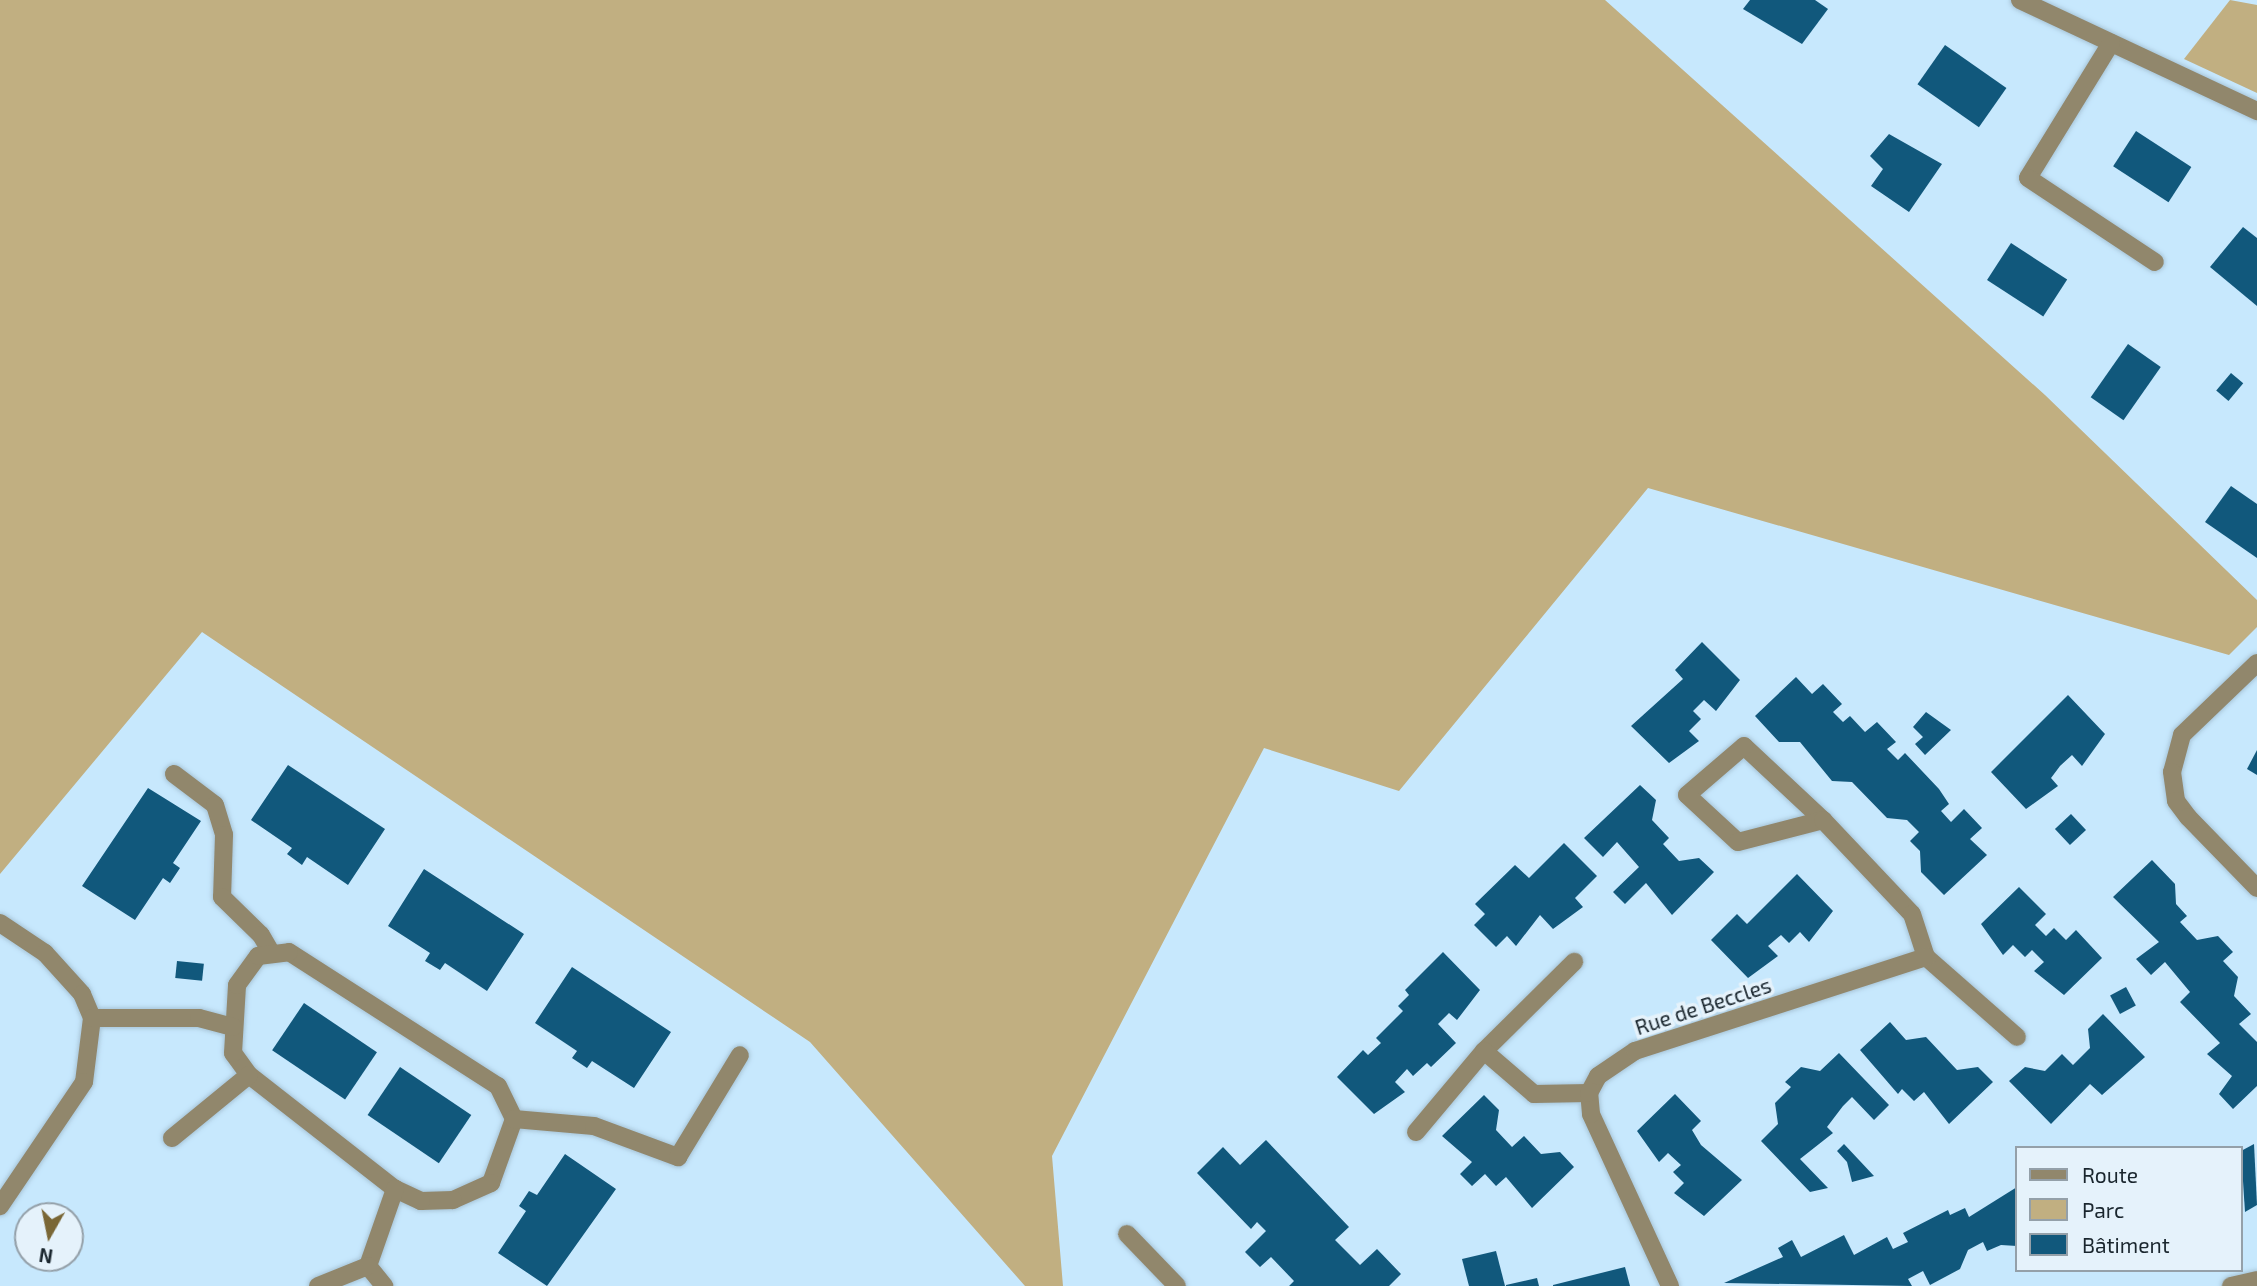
<!DOCTYPE html>
<meta charset="utf-8">
<style>
body{margin:0}
#map{position:relative;width:2257px;height:1286px;overflow:hidden;background:#c7e8fd;font-family:"Exo 2",sans-serif}
div>[style]{position:absolute}
.green>*{inset:0;background:#c1af81}
.building>*{inset:0;background:#11587c;transform-origin:0 0}
.roads{filter:drop-shadow(0 0 2px #a8c5d8) drop-shadow(0 0 2px #a8c5d8)}
.minor>*{height:18px;margin:-9px;padding:0 9px;transform-origin:9px;border-radius:9px;background:#91876c}
span{translate:-50% -50%;white-space:nowrap;text-align:center;line-height:1.15;-webkit-text-stroke:7px #e5f2fb;paint-order:stroke}
.street-label{font-size:21px;color:#1a262e}
.legend{position:absolute;left:2015px;top:1146px;width:228px;height:126px;box-sizing:border-box;background:#e5f2fb;border:2px solid #94a0a9;margin:0;padding:9px 12px;list-style:none;font-size:21px;color:#1a262e}
.legend li{display:flex;align-items:center;gap:14px;height:35px}
.legend b{width:35px;border:2px solid #94a0a9}
.north{position:absolute;left:14px;top:1202px;width:70px;height:70px;box-sizing:border-box;background:#e5f2fb;border:2px solid #94a0a9;border-radius:50%;rotate:189deg;font-size:19px;font-weight:700;line-height:28px;text-align:center;color:#1a262e}
.north::after{content:'';display:block;margin:auto;width:24px;height:32px;background:#7a6736;clip-path:polygon(50% 0,100% 100%,50% 72%,0 100%)}
</style>
<div id="map">
<div class="green">
<i style="clip-path:polygon(0 0,1605px 0,2045px 395px,2257px 600px,2257px 627px,2229px 655px,1648px 488px,1399px 791px,1264px 748px,1052px 1156px,1063px 1286px,1025px 1286px,810px 1042px,202px 632px,0 874px)"></i>
<i style="clip-path:polygon(2230px 0,2257px 5px,2257px 93px,2184px 59px)"></i>
</div>
<div class="building">
<i style="clip-path:polygon(1750px 0,1815px 0,1828px 9px,1802px 44px,1743px 9px)"></i>
<i style="left:1945px;top:45px;width:75px;height:48px;rotate:35deg"></i>
<i style="left:2136px;top:131px;width:66px;height:42px;rotate:33deg"></i>
<i style="clip-path:polygon(1889px 134px,1942px 164px,1909px 212px,1871px 186px,1883px 169px,1870px 156px)"></i>
<i style="clip-path:polygon(2243px 227px,2257px 238px,2257px 306px,2210px 267px)"></i>
<i style="left:2011px;top:243px;width:67px;height:44px;rotate:33deg"></i>
<i style="left:2128px;top:344px;width:40px;height:65px;rotate:35deg"></i>
<i style="left:2231px;top:373px;width:16px;height:23px;rotate:40deg"></i>
<i style="clip-path:polygon(2231px 486px,2257px 504px,2257px 558px,2205px 522px)"></i>
<i style="clip-path:polygon(1702px 642px,1740px 680px,1716px 711px,1704px 700px,1693px 711px,1701px 719px,1689px 731px,1699px 741px,1669px 763px,1631px 726px,1683px 679px,1675px 670px)"></i>
<i style="clip-path:polygon(1796px 677px,1812px 694px,1823px 684px,1842px 704px,1833px 712px,1843px 722px,1850px 716px,1865px 732px,1877px 722px,1896px 742px,1887px 749px,1898px 760px,1905px 753px,1939px 789px,1949px 804px,1941px 811px,1951px 822px,1964px 809px,1982px 828px,1970px 839px,1987px 855px,1944px 895px,1921px 872px,1920px 851px,1910px 841px,1919px 832px,1907px 820px,1887px 818px,1852px 782px,1832px 781px,1800px 742px,1779px 742px,1755px 716px)"></i>
<i style="clip-path:polygon(2068px 695px,2105px 734px,2082px 766px,2072px 755px,2060px 766px,2051px 778px,2058px 786px,2026px 809px,1991px 772px)"></i>
<i style="clip-path:polygon(1926px 712px,1951px 730px,1925px 755px,1915px 744px,1923px 737px,1913px 727px)"></i>
<i style="clip-path:polygon(2257px 750px,2257px 775px,2247px 769px)"></i>
<i style="clip-path:polygon(288px 765px,385px 829px,348px 885px,307px 857px,302px 865px,287px 854px,292px 848px,251px 820px)"></i>
<i style="clip-path:polygon(1640px 785px,1656px 800px,1652px 820px,1669px 838px,1663px 844px,1679px 861px,1699px 858px,1714px 872px,1672px 915px,1646px 883px,1625px 904px,1613px 892px,1639px 867px,1617px 842px,1603px 857px,1584px 838px)"></i>
<i style="clip-path:polygon(148px 788px,201px 821px,173px 863px,180px 868px,170px 883px,163px 878px,135px 920px,82px 886px)"></i>
<i style="left:2071px;top:814px;width:22px;height:22px;rotate:47deg"></i>
<i style="clip-path:polygon(1564px 843px,1597px 876px,1575px 898px,1583px 907px,1553px 929px,1540px 915px,1516px 946px,1507px 936px,1496px 947px,1474px 925px,1485px 914px,1475px 904px,1515px 865px,1529px 878px)"></i>
<i style="clip-path:polygon(2152px 860px,2175px 884px,2176px 904px,2187px 916px,2180px 922px,2197px 940px,2218px 936px,2233px 952px,2223px 961px,2238px 977px,2234px 996px,2251px 1014px,2239px 1024px,2257px 1042px,2257px 1086px,2233px 1109px,2219px 1094px,2232px 1076px,2207px 1054px,2220px 1043px,2180px 1002px,2190px 992px,2165px 962px,2151px 975px,2136px 959px,2159px 942px,2113px 897px)"></i>
<i style="clip-path:polygon(424px 869px,524px 934px,487px 991px,445px 963px,440px 970px,425px 961px,430px 953px,388px 926px)"></i>
<i style="clip-path:polygon(1797px 874px,1833px 911px,1809px 942px,1800px 932px,1789px 943px,1781px 935px,1768px 946px,1778px 956px,1748px 978px,1711px 940px,1737px 914px,1747px 924px)"></i>
<i style="clip-path:polygon(2019px 887px,2046px 914px,2035px 925px,2046px 936px,2054px 928px,2066px 940px,2076px 930px,2102px 958px,2064px 995px,2034px 971px,2044px 962px,2032px 950px,2025px 957px,2013px 945px,2003px 955px,1981px 924px)"></i>
<i style="clip-path:polygon(1443px 952px,1480px 990px,1457px 1020px,1449px 1013px,1438px 1024px,1456px 1043px,1431px 1067px,1427px 1063px,1413px 1076px,1407px 1069px,1395px 1082px,1405px 1092px,1374px 1114px,1337px 1077px,1363px 1050px,1368px 1055px,1381px 1043px,1376px 1038px,1403px 1011px,1398px 1006px,1409px 995px,1405px 990px)"></i>
<i style="left:177px;top:961px;width:27px;height:17px;rotate:6deg"></i>
<i style="clip-path:polygon(572px 967px,671px 1032px,634px 1088px,592px 1061px,587px 1068px,572px 1058px,577px 1051px,535px 1023px)"></i>
<i style="left:2126px;top:987px;width:21px;height:18px;rotate:62deg"></i>
<i style="left:304px;top:1003px;width:88px;height:57px;rotate:34deg"></i>
<i style="clip-path:polygon(2103px 1014px,2145px 1057px,2102px 1095px,2090px 1084px,2051px 1124px,2009px 1081px,2025px 1067px,2045px 1071px,2062px 1054px,2073px 1065px,2090px 1048px,2088px 1029px)"></i>
<i style="clip-path:polygon(1890px 1022px,1906px 1040px,1926px 1037px,1957px 1070px,1978px 1067px,1993px 1082px,1949px 1124px,1924px 1092px,1914px 1101px,1902px 1089px,1898px 1094px,1860px 1050px)"></i>
<i style="clip-path:polygon(1839px 1053px,1889px 1105px,1874px 1120px,1852px 1097px,1843px 1106px,1827px 1127px,1833px 1133px,1800px 1159px,1828px 1188px,1810px 1192px,1761px 1141px,1778px 1124px,1775px 1103px,1791px 1087px,1785px 1082px,1801px 1067px,1820px 1071px)"></i>
<i style="left:400px;top:1067px;width:86px;height:58px;rotate:34deg"></i>
<i style="clip-path:polygon(1675px 1094px,1701px 1121px,1692px 1130px,1701px 1145px,1742px 1180px,1704px 1216px,1674px 1193px,1684px 1183px,1673px 1172px,1681px 1165px,1668px 1153px,1659px 1162px,1637px 1131px)"></i>
<i style="clip-path:polygon(1484px 1095px,1499px 1110px,1496px 1130px,1512px 1147px,1524px 1136px,1541px 1154px,1560px 1152px,1574px 1167px,1532px 1208px,1506px 1177px,1496px 1186px,1485px 1174px,1472px 1186px,1460px 1174px,1472px 1162px,1442px 1136px)"></i>
<i style="clip-path:polygon(1266px 1140px,1349px 1227px,1335px 1240px,1360px 1265px,1377px 1249px,1401px 1274px,1389px 1286px,1289px 1286px,1294px 1281px,1271px 1257px,1260px 1267px,1245px 1252px,1266px 1231px,1257px 1222px,1251px 1229px,1197px 1173px,1223px 1147px,1240px 1165px)"></i>
<i style="clip-path:polygon(1844px 1144px,1874px 1176px,1852px 1182px,1847px 1162px,1837px 1151px)"></i>
<i style="clip-path:polygon(2254px 1144px,2257px 1205px,2245px 1212px,2241px 1151px)"></i>
<i style="clip-path:polygon(565px 1154px,616px 1189px,547px 1286px,498px 1253px,526px 1211px,519px 1206px,529px 1191px,537px 1195px)"></i>
<i style="clip-path:polygon(2017px 1187px,2017px 1246px,2001px 1245px,1987px 1251px,1983px 1242px,1968px 1250px,1960px 1269px,1930px 1285px,1923px 1271px,1908px 1279px,1912px 1286px,1724px 1283px,1783px 1257px,1778px 1248px,1792px 1240px,1801px 1257px,1844px 1235px,1854px 1255px,1887px 1237px,1893px 1249px,1908px 1242px,1903px 1233px,1948px 1210px,1950px 1215px,1965px 1208px,1969px 1217px)"></i>
<i style="clip-path:polygon(1496px 1251px,1505px 1286px,1469px 1286px,1462px 1259px)"></i>
<i style="clip-path:polygon(1625px 1267px,1630px 1286px,1553px 1286px,1553px 1285px)"></i>
<i style="clip-path:polygon(1537px 1278px,1539px 1286px,1506px 1286px,1506px 1285px)"></i>
</div>
<div class="roads">
<div class="minor">
<i style="left:2020px;top:0;width:262px;rotate:25.1deg"></i>
<i style="left:2111px;top:43px;width:158px;rotate:121.6deg"></i>
<i style="left:2028px;top:178px;width:152px;rotate:33.5deg"></i>
<i style="left:2257px;top:663px;width:104px;rotate:136.2deg"></i>
<i style="left:2182px;top:735px;width:38px;rotate:105deg"></i>
<i style="left:2172px;top:772px;width:29px;rotate:82deg"></i>
<i style="left:2176px;top:801px;width:20px;rotate:53deg"></i>
<i style="left:2188px;top:817px;width:99px;rotate:45.8deg"></i>
<i style="left:174px;top:774px;width:51px;rotate:37.1deg"></i>
<i style="left:215px;top:805px;width:31px;rotate:73deg"></i>
<i style="left:224px;top:835px;width:62px;rotate:91.8deg"></i>
<i style="left:222px;top:897px;width:54px;rotate:44.3deg"></i>
<i style="left:261px;top:935px;width:22px;rotate:60deg"></i>
<i style="left:1823px;top:820px;width:108px;rotate:-136.9deg"></i>
<i style="left:1744px;top:746px;width:75px;rotate:139.3deg"></i>
<i style="left:1687px;top:795px;width:69px;rotate:42.7deg"></i>
<i style="left:1738px;top:842px;width:88px;rotate:-14.5deg"></i>
<i style="left:1823px;top:820px;width:129px;rotate:46.6deg"></i>
<i style="left:1912px;top:914px;width:45px;rotate:72deg"></i>
<i style="left:1926px;top:957px;width:121px;rotate:41.3deg"></i>
<i style="left:0;top:923px;width:54px;rotate:33.7deg"></i>
<i style="left:45px;top:953px;width:55px;rotate:47.9deg"></i>
<i style="left:82px;top:994px;width:26px;rotate:67deg"></i>
<i style="left:92px;top:1018px;width:64px;rotate:97.1deg"></i>
<i style="left:84px;top:1082px;width:150px;rotate:124.1deg"></i>
<i style="left:289px;top:952px;width:248px;rotate:32.7deg"></i>
<i style="left:498px;top:1086px;width:37px;rotate:64deg"></i>
<i style="left:514px;top:1119px;width:68px;rotate:109.8deg"></i>
<i style="left:491px;top:1183px;width:42px;rotate:155.9deg"></i>
<i style="left:453px;top:1200px;width:32px;rotate:178deg"></i>
<i style="left:421px;top:1201px;width:29px;rotate:-155deg"></i>
<i style="left:395px;top:1189px;width:185px;rotate:-142deg"></i>
<i style="left:249px;top:1075px;width:27px;rotate:-126deg"></i>
<i style="left:233px;top:1053px;width:68px;rotate:-86.6deg"></i>
<i style="left:237px;top:985px;width:36px;rotate:-54deg"></i>
<i style="left:258px;top:956px;width:31px;rotate:-7deg"></i>
<i style="left:92px;top:1018px;width:107px"></i>
<i style="left:199px;top:1018px;width:35px;rotate:15deg"></i>
<i style="left:1484px;top:1051px;width:127px;rotate:-44.7deg"></i>
<i style="left:514px;top:1119px;width:80px;rotate:5deg"></i>
<i style="left:594px;top:1126px;width:90px;rotate:20.3deg"></i>
<i style="left:678px;top:1157px;width:119px;rotate:-58.7deg"></i>
<i style="left:1416px;top:1132px;width:106px;rotate:-50deg"></i>
<i style="left:1484px;top:1051px;width:66px;rotate:40.7deg"></i>
<i style="left:1534px;top:1094px;width:55px;rotate:-1deg"></i>
<i style="left:172px;top:1138px;width:99px;rotate:-39.3deg"></i>
<i style="left:1127px;top:1234px;width:72px;rotate:46.1deg"></i>
<i style="left:368px;top:1266px;width:82px;rotate:-70.7deg"></i>
<i style="left:368px;top:1266px;width:26px;rotate:51deg"></i>
<i style="left:318px;top:1286px;width:54px;rotate:-21.8deg"></i>
<i style="left:1670px;top:1286px;width:189px;rotate:-114.7deg"></i>
<i style="left:1591px;top:1114px;width:21px;rotate:-95deg"></i>
<i style="left:1589px;top:1093px;width:19px;rotate:-62deg"></i>
<i style="left:1598px;top:1076px;width:45px;rotate:-34deg"></i>
<i style="left:1635px;top:1051px;width:306px;rotate:-17.9deg"></i>
<i style="left:2231px;top:1286px;width:27px;rotate:-13deg"></i>
</div>
</div>
<div class="street-label">
<span style="left:1703px;top:1006px;rotate:-18deg">Rue de Beccles</span>
</div>
<ul class="legend">
<li><b style="height:9px;background:#91876c"></b>Route</li>
<li><b style="height:19px;background:#c1af81"></b>Parc</li>
<li><b style="height:19px;background:#11587c"></b>Bâtiment</li>
</ul>
<div class="north">N</div>
</div>
